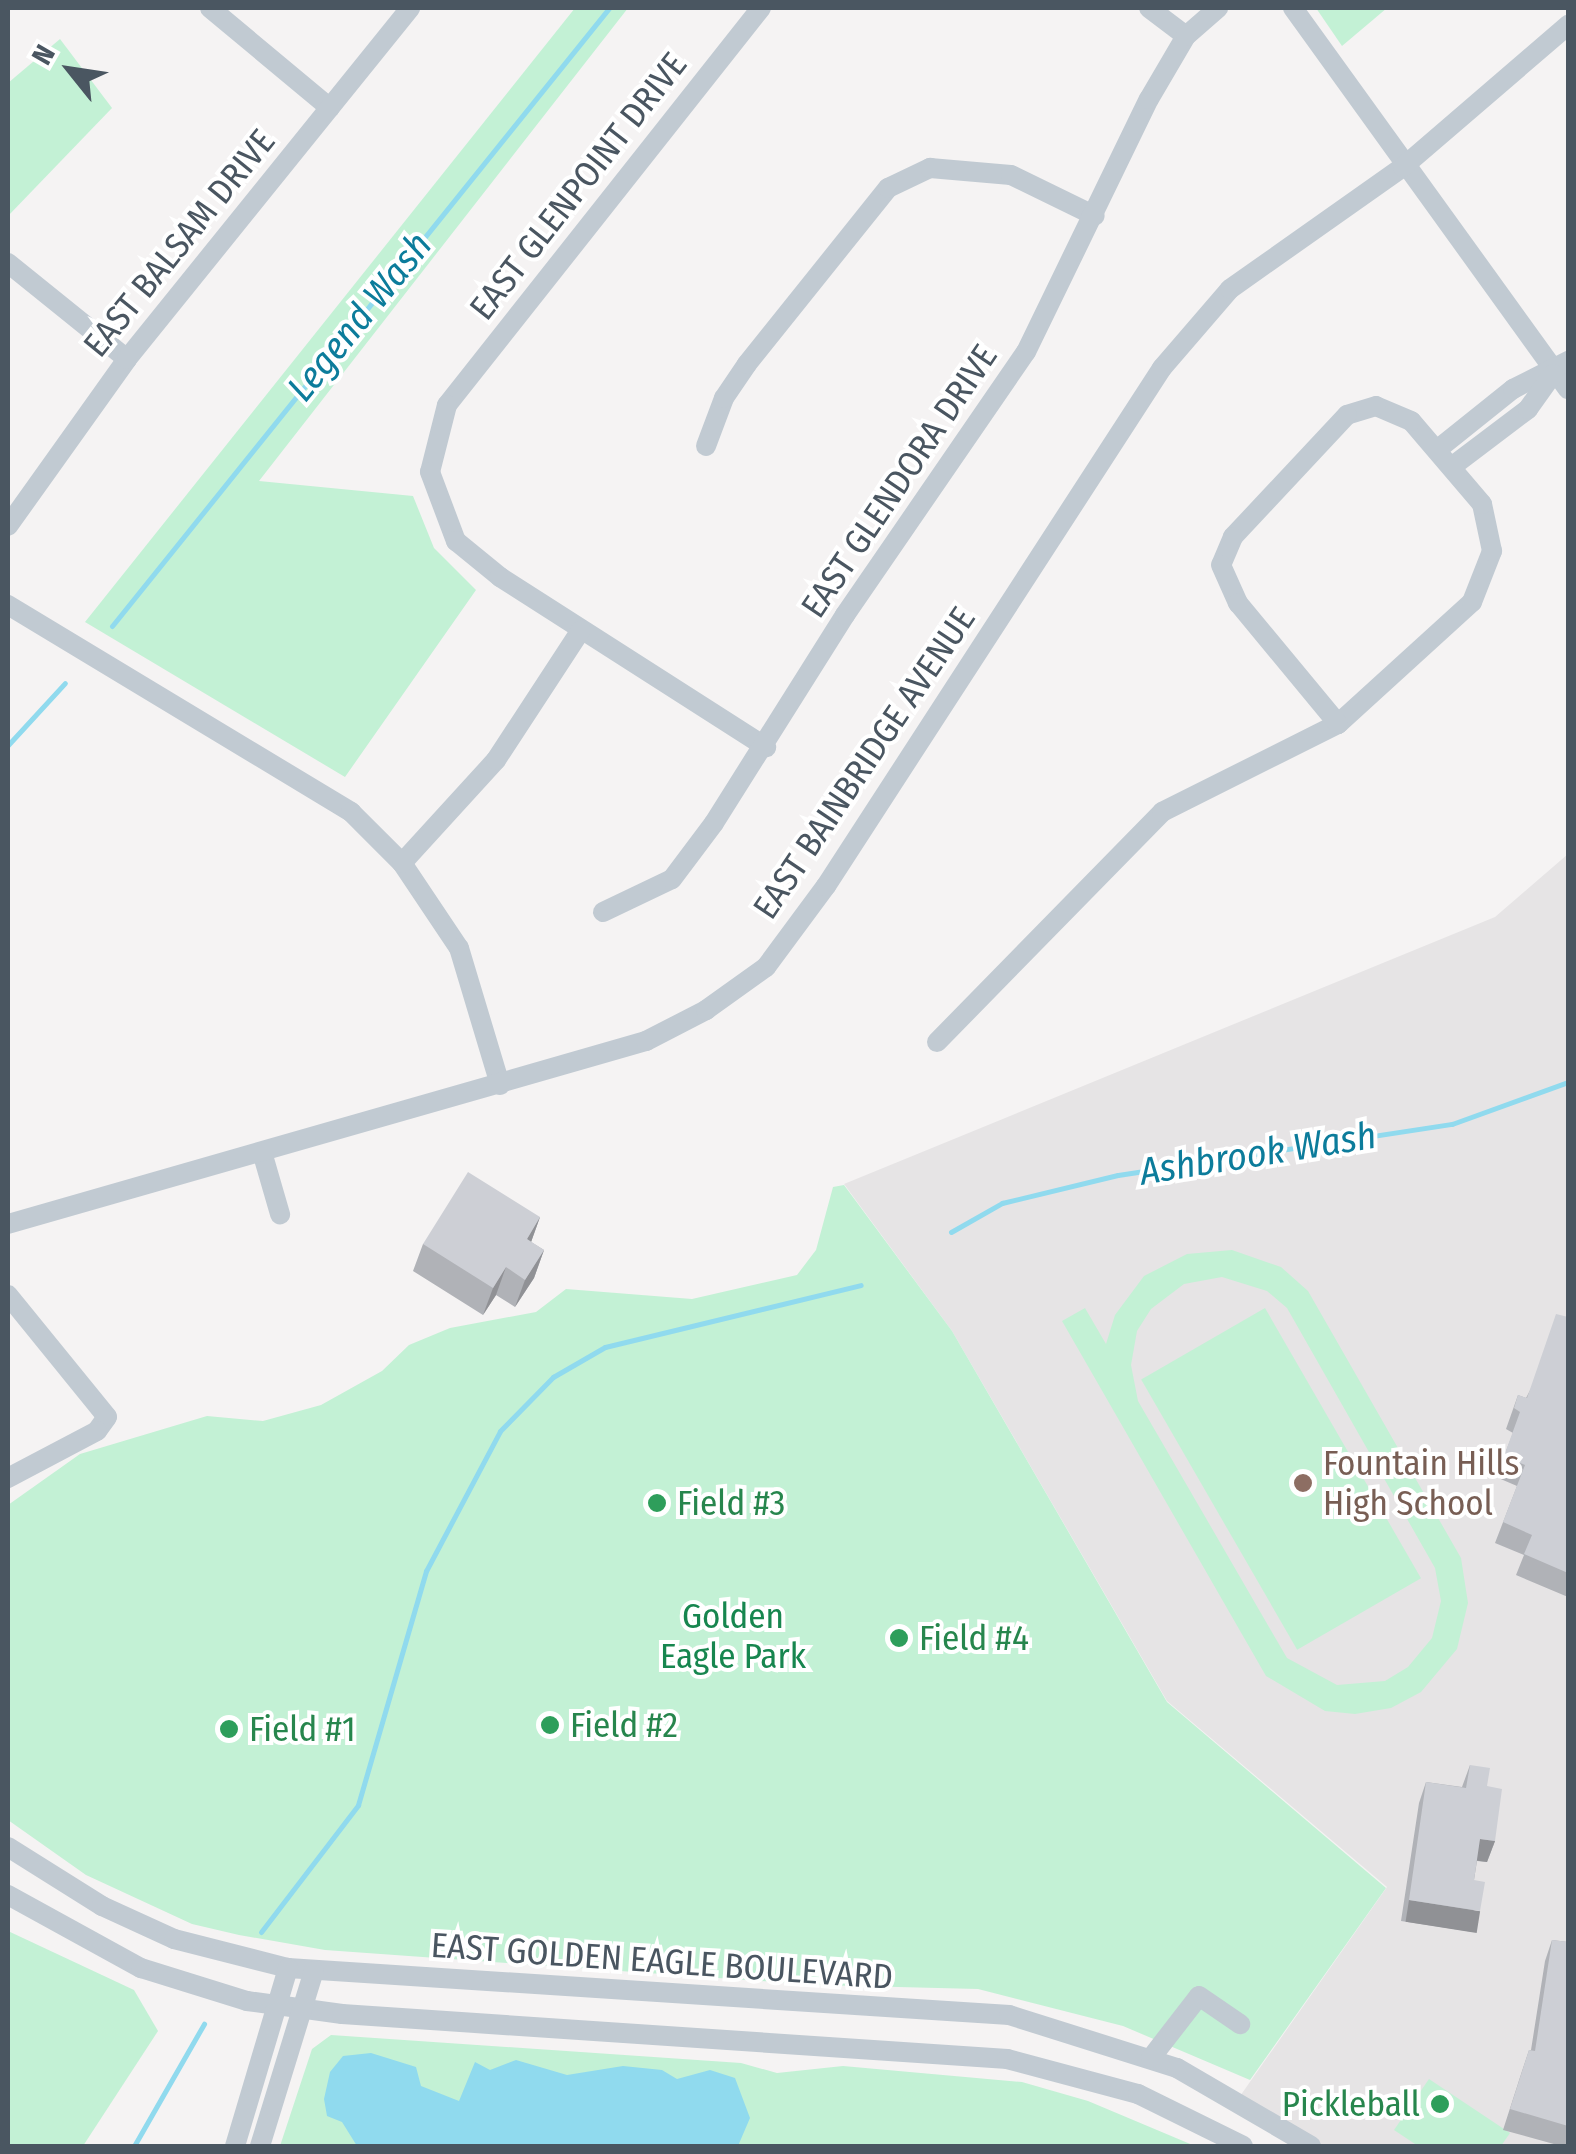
<!DOCTYPE html>
<style>
body{margin:0}
#map{position:relative;width:1576px;height:2154px;overflow:hidden;background:#f5f3f3;font-family:"Fira Sans Condensed",sans-serif}
div>[style]{position:absolute}
.education>*{inset:0;background:#e6e4e5}
.green>*{inset:0;background:#c3f1d5;transform-origin:0 0}
.water>*{inset:0;background:#90daee}
.stream>*{height:5px;margin:-2.5px;padding:0 2.5px;transform-origin:2.5px;border-radius:2.5px;background:#90daee}
.minor>*{height:20px;margin:-10px;padding:0 10px;transform-origin:10px;border-radius:10px;background:#c1cad2}
.wall>*{inset:0;background:#b0b2b7}
.shaded-wall>*{inset:0;background:#909195;transform-origin:0 0}
.building>*{inset:0;background:#cdcfd5}
.dots>*{width:28px;height:28px;translate:-50% -50%;box-sizing:border-box;border:5px solid #fff;border-radius:50%}
span{translate:-50% -50%;white-space:nowrap;text-align:center;line-height:1.15;-webkit-text-stroke:8px #fff;paint-order:stroke}
.street-label{font-size:35px;color:#4a5661}
.education-label{font-size:35px;color:#785e54}
.left{translate:0 -50%;text-align:left}
.leisure-label{font-size:35px;color:#27864d}
.right{translate:-100% -50%;text-align:right}
.park-label{font-size:35px;color:#17864f}
.water-label{font-size:38px;color:#0c7c9b;font-style:italic}
.frame{position:absolute;inset:0;border:10px solid #4a5661;pointer-events:none}
.north{position:absolute;left:20px;top:20px;width:100px;height:100px;-webkit-text-stroke:8px #fff;paint-order:stroke;rotate:300deg;font-size:28px;font-weight:700;line-height:40px;text-align:center;color:#4a5661}
.north::after{content:'';display:block;margin:auto;width:35px;height:45px;background:#4a5661;clip-path:polygon(50% 0,100% 100%,50% 72%,0 100%)}
</style>
<div id="map">
<div class="education">
<i style="clip-path:polygon(1568px 854px,1568px 2146px,1311px 2146px,1238px 2099px,1387px 1887px,1167px 1701px,952px 1331px,844px 1184px,1495px 917px)"></i>
</div>
<div class="green">
<i style="clip-path:polygon(575px 8px,628px 8px,259px 481px,413px 496px,434px 548px,476px 590px,345px 777px,85px 622px)"></i>
<i style="clip-path:polygon(1316px 8px,1387px 8px,1342px 46px)"></i>
<i style="clip-path:polygon(60px 39px,112px 108px,8px 216px,8px 83px)"></i>
<i style="clip-path:polygon(844px 1185px,952px 1331px,1167px 1702px,1386px 1888px,1250px 2080px,1123px 2026px,978px 1989px,818px 1985px,325px 1950px,239px 1935px,192px 1924px,86px 1875px,8px 1820px,8px 1505px,80px 1454px,207px 1416px,263px 1421px,321px 1405px,382px 1371px,409px 1345px,450px 1328px,536px 1312px,566px 1289px,692px 1299px,797px 1275px,816px 1250px,833px 1187px)"></i>
<i style="clip-path:polygon(evenodd,1232px 1250px,1281px 1267px,1308px 1291px,1461px 1558px,1468px 1603px,1457px 1649px,1421px 1692px,1391px 1708px,1355px 1714px,1325px 1711px,1266px 1676px,1062px 1321px,1085px 1308px,1106px 1344px,1115px 1315px,1144px 1276px,1187px 1254px,1232px 1250px,1222px 1277px,1267px 1291px,1287px 1308px,1435px 1568px,1441px 1601px,1432px 1638px,1408px 1667px,1385px 1681px,1337px 1685px,1287px 1658px,1138px 1401px,1131px 1365px,1137px 1331px,1151px 1309px,1184px 1284px,1222px 1277px)"></i>
<i style="left:1265px;top:1308px;width:312px;height:143px;rotate:60deg"></i>
<i style="clip-path:polygon(8px 1931px,134px 1990px,158px 2031px,83px 2146px,8px 2146px)"></i>
<i style="clip-path:polygon(331px 2035px,741px 2063px,777px 2073px,843px 2066px,1022px 2082px,1088px 2101px,1195px 2146px,280px 2146px,312px 2049px)"></i>
<i style="clip-path:polygon(1429px 2079px,1510px 2133px,1501px 2146px,1418px 2146px,1394px 2130px)"></i>
</div>
<div class="water">
<i style="clip-path:polygon(371px 2053px,416px 2067px,421px 2086px,459px 2101px,475px 2062px,490px 2070px,516px 2060px,567px 2075px,623px 2066px,662px 2070px,677px 2079px,710px 2070px,735px 2078px,750px 2118px,738px 2146px,357px 2146px,342px 2122px,327px 2116px,324px 2099px,330px 2072px,343px 2056px)"></i>
</div>
<div class="stream">
<i style="left:112px;top:626px;width:793px;rotate:-51.19deg"></i>
<i style="left:8px;top:745px;width:84px;rotate:-47.4deg"></i>
<i style="left:951px;top:1232px;width:59px;rotate:-29.6deg"></i>
<i style="left:1002px;top:1203px;width:119px;rotate:-13.6deg"></i>
<i style="left:1118px;top:1175px;width:338px;rotate:-8.7deg"></i>
<i style="left:1452px;top:1124px;width:123px;rotate:-19.9deg"></i>
<i style="left:261px;top:1932px;width:160px;rotate:-52.6deg"></i>
<i style="left:358px;top:1805px;width:244px;rotate:-73.8deg"></i>
<i style="left:426px;top:1571px;width:158px;rotate:-62.1deg"></i>
<i style="left:500px;top:1431px;width:76px;rotate:-45.5deg"></i>
<i style="left:553px;top:1377px;width:60px;rotate:-30deg"></i>
<i style="left:605px;top:1347px;width:263px;rotate:-13.6deg"></i>
<i style="left:134px;top:2146px;width:141px;rotate:-60.2deg"></i>
</div>
<div class="minor">
<i style="left:210px;top:8px;width:156px;rotate:39.8deg"></i>
<i style="left:761px;top:8px;width:506px;rotate:128.34deg"></i>
<i style="left:447px;top:405px;width:69px;rotate:104.2deg"></i>
<i style="left:430px;top:472px;width:74px;rotate:69.4deg"></i>
<i style="left:456px;top:541px;width:57px;rotate:39.3deg"></i>
<i style="left:500px;top:577px;width:316px;rotate:32.6deg"></i>
<i style="left:1149px;top:8px;width:46px;rotate:37.1deg"></i>
<i style="left:1293px;top:8px;width:470px;rotate:54.2deg"></i>
<i style="left:8px;top:263px;width:153px;rotate:38.9deg"></i>
<i style="left:706px;top:446px;width:51px;rotate:-69.4deg"></i>
<i style="left:724px;top:398px;width:41px;rotate:-55.9deg"></i>
<i style="left:747px;top:364px;width:226px;rotate:-51.3deg"></i>
<i style="left:888px;top:188px;width:47px;rotate:-25.5deg"></i>
<i style="left:930px;top:168px;width:81px;rotate:4.9deg"></i>
<i style="left:1011px;top:175px;width:93px;rotate:26deg"></i>
<i style="left:1438px;top:449px;width:96px;rotate:-38.7deg"></i>
<i style="left:1513px;top:389px;width:62px;rotate:-27deg"></i>
<i style="left:1454px;top:465px;width:93px;rotate:-37.1deg"></i>
<i style="left:1528px;top:409px;width:43px;rotate:-54.5deg"></i>
<i style="left:8px;top:526px;width:205px;rotate:-54.5deg"></i>
<i style="left:127px;top:359px;width:451px;rotate:-51.1deg"></i>
<i style="left:8px;top:605px;width:401px;rotate:31.1deg"></i>
<i style="left:351px;top:812px;width:72px;rotate:45deg"></i>
<i style="left:402px;top:863px;width:102px;rotate:56.2deg"></i>
<i style="left:459px;top:948px;width:143px;rotate:73.3deg"></i>
<i style="left:402px;top:863px;width:139px;rotate:-47.6deg"></i>
<i style="left:496px;top:760px;width:155px;rotate:-56.8deg"></i>
<i style="left:603px;top:912px;width:76px;rotate:-25.6deg"></i>
<i style="left:672px;top:879px;width:70px;rotate:-53.1deg"></i>
<i style="left:714px;top:823px;width:246px;rotate:-57.8deg"></i>
<i style="left:845px;top:615px;width:319px;rotate:-55.5deg"></i>
<i style="left:1026px;top:352px;width:281px;rotate:-64.1deg"></i>
<i style="left:1149px;top:99px;width:73px;rotate:-59.6deg"></i>
<i style="left:1186px;top:36px;width:43px;rotate:-41.2deg"></i>
<i style="left:937px;top:1042px;width:322px;rotate:-45.6deg"></i>
<i style="left:1162px;top:812px;width:197px;rotate:-26.6deg"></i>
<i style="left:1338px;top:724px;width:181px;rotate:-42.3deg"></i>
<i style="left:1472px;top:602px;width:55px;rotate:-68.6deg"></i>
<i style="left:1492px;top:551px;width:48px;rotate:-102deg"></i>
<i style="left:1482px;top:504px;width:109px;rotate:-130.5deg"></i>
<i style="left:1411px;top:421px;width:38px;rotate:-157deg"></i>
<i style="left:1376px;top:406px;width:30px;rotate:163deg"></i>
<i style="left:1347px;top:415px;width:167px;rotate:133.1deg"></i>
<i style="left:1233px;top:537px;width:30px;rotate:113deg"></i>
<i style="left:1221px;top:565px;width:42px;rotate:65.9deg"></i>
<i style="left:1238px;top:603px;width:157px;rotate:50.4deg"></i>
<i style="left:262px;top:1152px;width:65px;rotate:73.8deg"></i>
<i style="left:8px;top:1224px;width:664px;rotate:-16deg"></i>
<i style="left:646px;top:1041px;width:68px;rotate:-27.3deg"></i>
<i style="left:706px;top:1010px;width:74px;rotate:-35.6deg"></i>
<i style="left:766px;top:967px;width:101px;rotate:-53.5deg"></i>
<i style="left:826px;top:886px;width:617px;rotate:-57.03deg"></i>
<i style="left:1162px;top:368px;width:104px;rotate:-49.3deg"></i>
<i style="left:1230px;top:289px;width:212px;rotate:-35.2deg"></i>
<i style="left:1403px;top:167px;width:218px;rotate:-40.7deg"></i>
<i style="left:8px;top:1295px;width:157px;rotate:50.9deg"></i>
<i style="left:107px;top:1417px;width:17px;rotate:126deg"></i>
<i style="left:97px;top:1431px;width:101px;rotate:152.2deg"></i>
<i style="left:8px;top:1847px;width:111px;rotate:32.1deg"></i>
<i style="left:102px;top:1906px;width:79px;rotate:24.6deg"></i>
<i style="left:174px;top:1939px;width:118px;rotate:14.3deg"></i>
<i style="left:288px;top:1968px;width:723px;rotate:3.73deg"></i>
<i style="left:1009px;top:2015px;width:176px;rotate:17.5deg"></i>
<i style="left:1177px;top:2068px;width:155px;rotate:30.2deg"></i>
<i style="left:8px;top:1895px;width:152px;rotate:28.8deg"></i>
<i style="left:141px;top:1968px;width:111px;rotate:17.3deg"></i>
<i style="left:247px;top:2001px;width:96px;rotate:7.8deg"></i>
<i style="left:342px;top:2014px;width:667px;rotate:3.87deg"></i>
<i style="left:1007px;top:2059px;width:136px;rotate:15deg"></i>
<i style="left:1138px;top:2094px;width:117px;rotate:26.3deg"></i>
<i style="left:1151px;top:2058px;width:78px;rotate:-52.3deg"></i>
<i style="left:1199px;top:1996px;width:50px;rotate:34.3deg"></i>
<i style="left:235px;top:2146px;width:186px;rotate:-73.4deg"></i>
<i style="left:260px;top:2146px;width:183px;rotate:-72.9deg"></i>
</div>
<div class="wall">
<i style="clip-path:polygon(540px 1217px,531px 1242px,544px 1250px,534px 1278px,515px 1307px,496px 1295px,483px 1315px,413px 1271px,423px 1244px)"></i>
<i style="clip-path:polygon(1568px 1317px,1568px 1597px,1516px 1575px,1524px 1555px,1495px 1543px,1517px 1486px,1496px 1477px,1513px 1433px,1506px 1429px,1518px 1395px,1526px 1398px)"></i>
<i style="clip-path:polygon(1470px 1765px,1487px 1786px,1495px 1841px,1487px 1862px,1477px 1861px,1474px 1880px,1473px 1932px,1401px 1921px,1419px 1803px,1426px 1782px,1462px 1787px)"></i>
<i style="clip-path:polygon(1552px 1940px,1568px 1942px,1568px 2146px,1561px 2146px,1503px 2130px,1522px 2071px,1529px 2050px,1531px 2050px,1545px 1961px)"></i>
</div>
<div class="shaded-wall">
<i style="clip-path:polygon(540px 1217px,530px 1245px,527px 1239px)"></i>
<i style="clip-path:polygon(544px 1250px,534px 1278px,515px 1307px,525px 1280px)"></i>
<i style="clip-path:polygon(506px 1267px,496px 1295px,483px 1315px,493px 1288px)"></i>
<i style="clip-path:polygon(1480px 1839px,1495px 1841px,1487px 1862px,1472px 1860px)"></i>
<i style="left:1409px;top:1900px;width:72px;height:22px;rotate:9deg"></i>
</div>
<div class="building">
<i style="clip-path:polygon(468px 1172px,540px 1217px,527px 1239px,544px 1250px,525px 1280px,506px 1267px,493px 1288px,423px 1244px)"></i>
<i style="clip-path:polygon(1556px 1314px,1568px 1317px,1568px 1573px,1524px 1554px,1532px 1535px,1503px 1522px,1525px 1465px,1504px 1456px,1520px 1412px,1514px 1408px,1518px 1395px,1527px 1398px)"></i>
<i style="clip-path:polygon(1470px 1765px,1490px 1768px,1487px 1786px,1502px 1789px,1495px 1841px,1480px 1839px,1474px 1880px,1485px 1882px,1480px 1911px,1409px 1900px,1426px 1782px,1466px 1788px)"></i>
<i style="clip-path:polygon(1552px 1940px,1568px 1942px,1568px 2126px,1510px 2109px,1529px 2050px,1535px 2051px)"></i>
</div>
<div class="dots">
<i style="left:1303px;top:1483px;background:#8d6e63"></i>
<i style="left:657px;top:1503px;background:#2e9e5b"></i>
<i style="left:899px;top:1638px;background:#2e9e5b"></i>
<i style="left:550px;top:1725px;background:#2e9e5b"></i>
<i style="left:229px;top:1729px;background:#2e9e5b"></i>
<i style="left:1440px;top:2104px;background:#2e9e5b"></i>
</div>
<div class="street-label">
<span style="left:578px;top:186px;rotate:-52deg">EAST GLENPOINT DRIVE</span>
<span style="left:179px;top:243px;rotate:-51deg">EAST BALSAM DRIVE</span>
<span style="left:899px;top:481px;rotate:-56deg">EAST GLENDORA DRIVE</span>
<span style="left:864px;top:763px;rotate:-56deg">EAST BAINBRIDGE AVENUE</span>
<span style="left:662px;top:1961px;rotate:4deg">EAST GOLDEN EAGLE BOULEVARD</span>
</div>
<div class="education-label">
<span class="left" style="left:1323px;top:1483px">Fountain Hills<br>High School</span>
</div>
<div class="leisure-label">
<span class="left" style="left:677px;top:1503px">Field #3</span>
<span class="left" style="left:919px;top:1638px">Field #4</span>
<span class="left" style="left:570px;top:1725px">Field #2</span>
<span class="left" style="left:249px;top:1729px">Field #1</span>
<span class="right" style="left:1420px;top:2104px">Pickleball</span>
</div>
<div class="park-label">
<span style="left:733px;top:1636px">Golden<br>Eagle Park</span>
</div>
<div class="water-label">
<span style="left:360px;top:317px;rotate:-51deg">Legend Wash</span>
<span style="left:1258px;top:1154px;rotate:-9deg">Ashbrook Wash</span>
</div>
<div class="frame"></div>
<div class="north">N</div>
</div>
